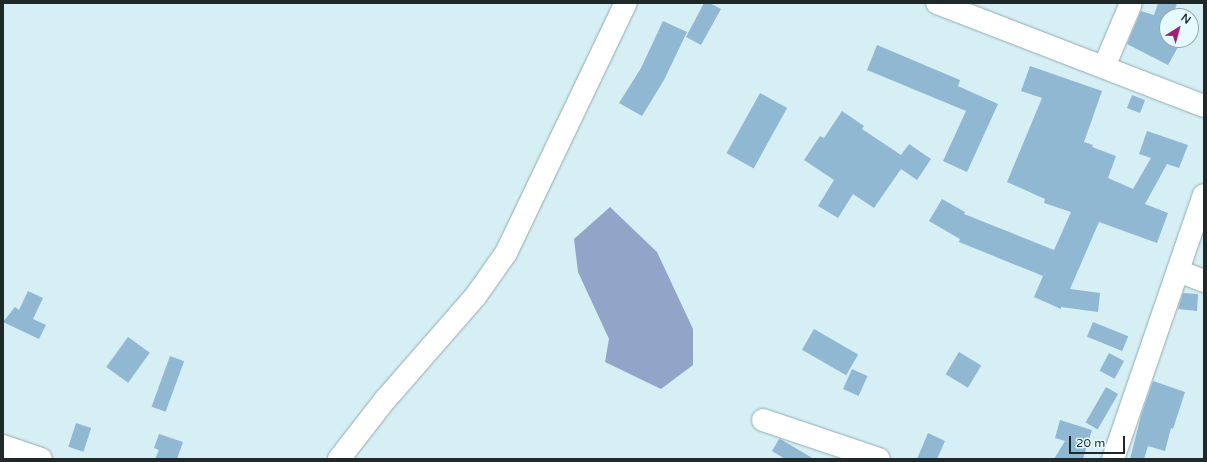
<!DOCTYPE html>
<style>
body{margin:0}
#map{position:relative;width:1207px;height:462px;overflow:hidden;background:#d5eff4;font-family:"Varela Round",sans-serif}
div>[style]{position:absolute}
.water>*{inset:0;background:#92a5c9}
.building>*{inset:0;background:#90b8d2;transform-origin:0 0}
.roads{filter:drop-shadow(0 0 1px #91aaae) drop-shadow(0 0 1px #91aaae)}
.minor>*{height:22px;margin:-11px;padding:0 11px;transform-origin:11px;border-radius:11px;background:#fff}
span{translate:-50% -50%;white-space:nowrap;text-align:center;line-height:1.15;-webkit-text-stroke:3.5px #e6fbff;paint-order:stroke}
.frame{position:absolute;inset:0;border:4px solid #1f292a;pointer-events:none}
.north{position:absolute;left:1159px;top:8px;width:40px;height:40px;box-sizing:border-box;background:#e6fbff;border:1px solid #96a7aa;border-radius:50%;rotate:37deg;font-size:11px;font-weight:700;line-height:16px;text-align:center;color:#1f292a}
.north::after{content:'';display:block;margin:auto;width:14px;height:18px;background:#a12173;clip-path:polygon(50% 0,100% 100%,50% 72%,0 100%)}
.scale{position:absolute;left:1069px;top:436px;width:56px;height:18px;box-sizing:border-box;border:2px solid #1f292a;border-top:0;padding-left:5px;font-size:12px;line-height:14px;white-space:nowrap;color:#1f292a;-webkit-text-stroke:3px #e6fbff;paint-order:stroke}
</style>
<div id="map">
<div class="water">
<i style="clip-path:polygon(610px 207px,657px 252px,693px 329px,693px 365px,661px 389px,605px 362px,609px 339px,578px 272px,574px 239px)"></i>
</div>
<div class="building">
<i style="clip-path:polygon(704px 3px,710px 3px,721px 9px,701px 45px,686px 37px)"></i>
<i style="clip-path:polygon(1158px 3px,1177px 3px,1173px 16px,1167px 16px,1167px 40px,1182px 40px,1168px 65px,1127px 44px,1141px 11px,1154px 15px)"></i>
<i style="clip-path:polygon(663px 21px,687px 32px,664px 80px,642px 116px,619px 103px,641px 68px)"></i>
<i style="clip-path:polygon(877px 45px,960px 80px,958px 86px,998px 104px,967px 172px,943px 161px,966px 111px,867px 70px)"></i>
<i style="clip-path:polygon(1030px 66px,1102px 91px,1084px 142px,1093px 145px,1092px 147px,1116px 156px,1108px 178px,1133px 189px,1151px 158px,1139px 154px,1147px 131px,1188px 145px,1179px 168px,1167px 164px,1145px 204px,1168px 213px,1157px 243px,1099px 222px,1070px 289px,1100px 293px,1098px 312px,1061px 307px,1061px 309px,1034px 297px,1043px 276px,959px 242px,960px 239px,929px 221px,942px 199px,965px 212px,964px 214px,1054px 250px,1071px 212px,1044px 203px,1045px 199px,1007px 182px,1042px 98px,1021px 91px)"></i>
<i style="left:760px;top:93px;width:31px;height:69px;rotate:29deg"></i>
<i style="left:1132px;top:95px;width:14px;height:14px;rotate:21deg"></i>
<i style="clip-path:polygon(842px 111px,864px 126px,862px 129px,901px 155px,909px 144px,931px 159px,917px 180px,901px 169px,874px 208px,853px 194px,838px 218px,818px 206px,834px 180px,804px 160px,820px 136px,824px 138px)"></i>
<i style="clip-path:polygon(28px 291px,43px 298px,33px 319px,46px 325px,39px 339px,3px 322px,15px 307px,19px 310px)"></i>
<i style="clip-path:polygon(1183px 293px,1198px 294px,1197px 311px,1178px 309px)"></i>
<i style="left:1093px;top:322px;width:38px;height:16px;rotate:22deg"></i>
<i style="left:814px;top:329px;width:51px;height:24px;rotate:30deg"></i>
<i style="left:128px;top:337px;width:27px;height:37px;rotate:36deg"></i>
<i style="left:959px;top:352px;width:26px;height:26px;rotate:31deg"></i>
<i style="left:1109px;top:353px;width:17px;height:20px;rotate:28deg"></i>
<i style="left:170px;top:356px;width:15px;height:54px;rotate:20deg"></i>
<i style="left:852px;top:369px;width:17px;height:22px;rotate:24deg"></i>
<i style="clip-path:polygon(1153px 381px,1185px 392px,1173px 429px,1171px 428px,1165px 451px,1148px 446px,1144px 459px,1130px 459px,1141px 416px)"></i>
<i style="left:1106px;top:387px;width:14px;height:41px;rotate:30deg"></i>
<i style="clip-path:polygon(1060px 420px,1092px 430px,1083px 459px,1054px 459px,1065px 441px,1055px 438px)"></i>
<i style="left:76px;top:423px;width:16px;height:25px;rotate:18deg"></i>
<i style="clip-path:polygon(928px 433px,945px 441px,937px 459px,917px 459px)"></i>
<i style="clip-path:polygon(159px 434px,183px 442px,177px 459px,155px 459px,159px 450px,154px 448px)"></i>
<i style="clip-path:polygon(779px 439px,782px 440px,814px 459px,785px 459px,772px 451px)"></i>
</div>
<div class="roads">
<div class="minor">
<i style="left:937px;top:3px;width:286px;rotate:21.1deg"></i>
<i style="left:1104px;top:67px;width:69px;rotate:-67.1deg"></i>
<i style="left:1178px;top:271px;width:28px;rotate:21deg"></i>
<i style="left:763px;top:420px;width:122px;rotate:18.6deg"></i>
<i style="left:3px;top:446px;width:40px;rotate:18.9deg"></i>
<i style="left:339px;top:459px;width:75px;rotate:-52.1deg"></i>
<i style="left:385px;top:400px;width:137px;rotate:-48.9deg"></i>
<i style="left:475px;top:297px;width:54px;rotate:-54.8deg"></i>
<i style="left:506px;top:253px;width:277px;rotate:-64.4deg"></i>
<i style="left:1113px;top:459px;width:279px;rotate:-71deg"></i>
</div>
</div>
<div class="frame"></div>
<div class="north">N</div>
<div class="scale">20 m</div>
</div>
